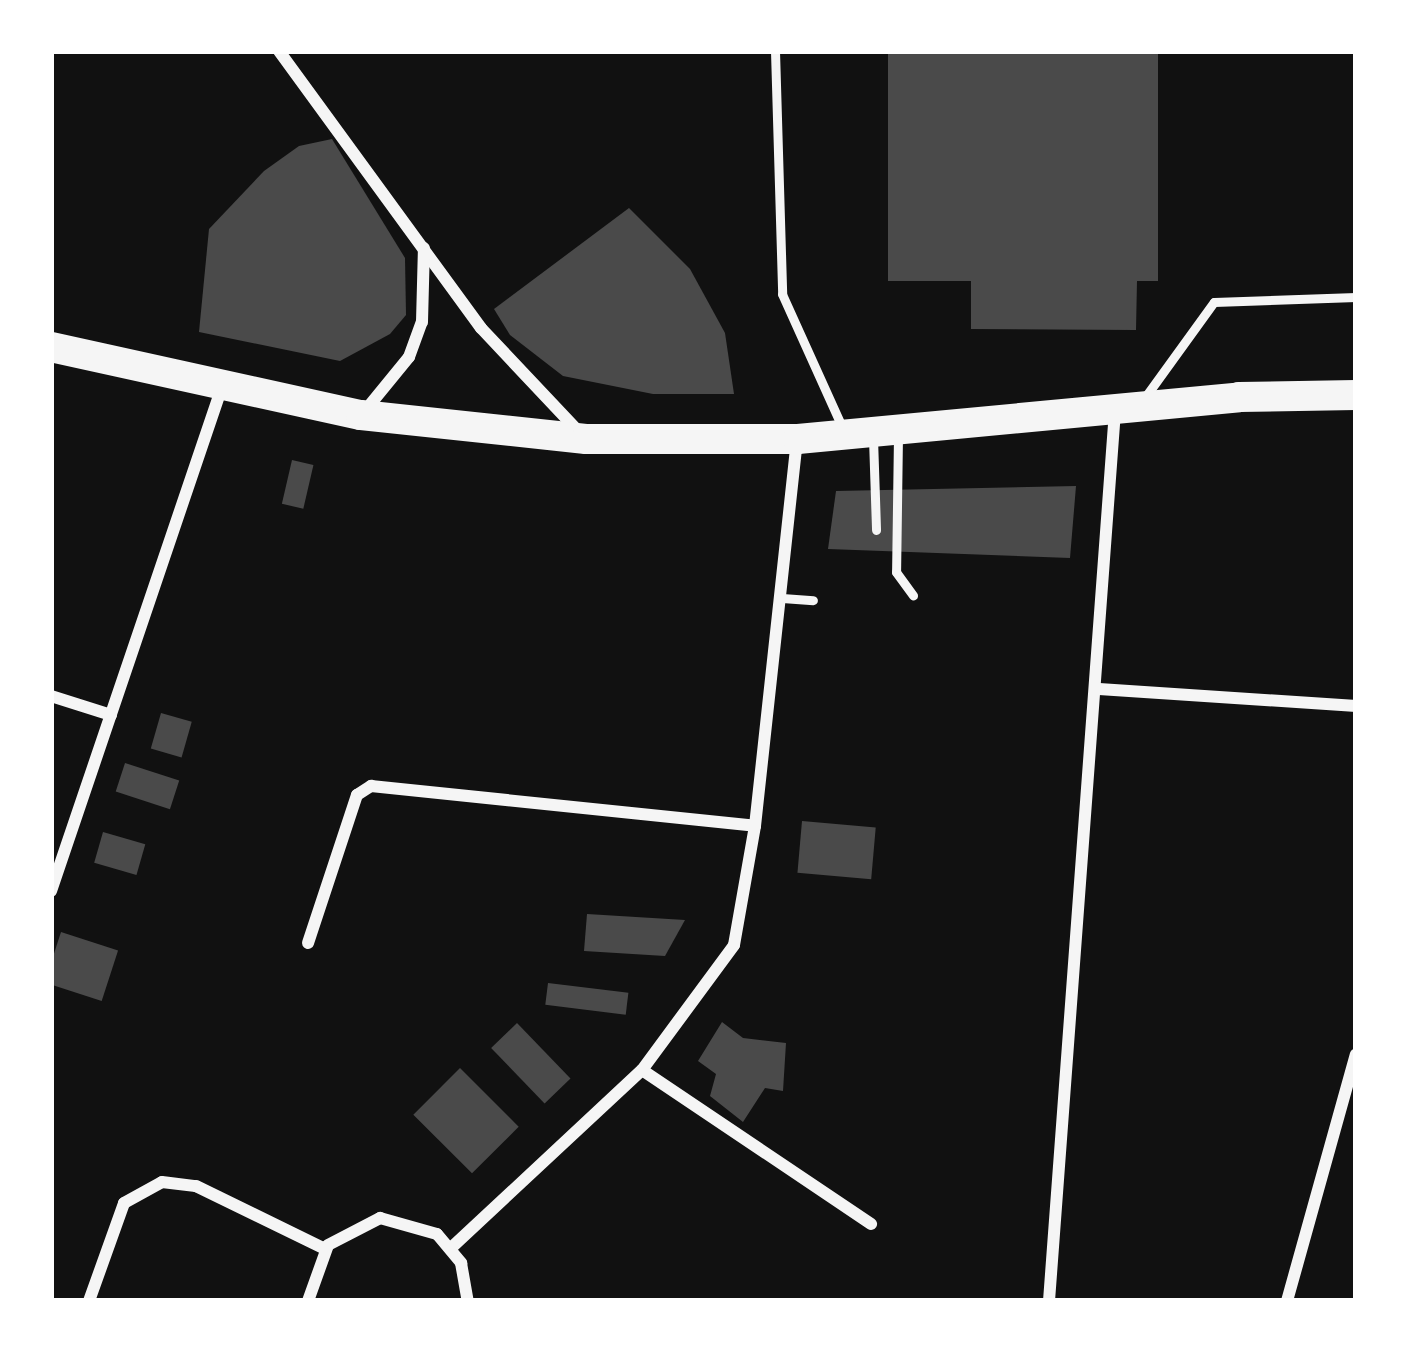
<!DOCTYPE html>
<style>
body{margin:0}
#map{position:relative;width:1407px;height:1352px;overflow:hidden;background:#111;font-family:"Work Sans",sans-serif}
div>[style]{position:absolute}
.building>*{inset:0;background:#4a4a4a;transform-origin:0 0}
.service>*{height:9px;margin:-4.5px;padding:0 4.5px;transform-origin:4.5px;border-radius:4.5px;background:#f5f5f5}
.minor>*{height:12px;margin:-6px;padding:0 6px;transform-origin:6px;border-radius:6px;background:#f5f5f5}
.primary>*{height:30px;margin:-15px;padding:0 15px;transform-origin:15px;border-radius:15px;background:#f5f5f5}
span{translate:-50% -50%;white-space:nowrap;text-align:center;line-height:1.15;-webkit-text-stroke:9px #fff;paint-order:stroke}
.frame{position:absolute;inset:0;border:54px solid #fff;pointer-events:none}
</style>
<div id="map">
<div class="building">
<i style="clip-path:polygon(888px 51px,1158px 51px,1158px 281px,1137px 281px,1136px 330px,971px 329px,971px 281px,888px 281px)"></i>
<i style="clip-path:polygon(332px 139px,405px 258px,406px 315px,390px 334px,340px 361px,199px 332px,209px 229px,264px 171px,299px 146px)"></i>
<i style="clip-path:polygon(629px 208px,690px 269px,725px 333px,734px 394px,653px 394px,563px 376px,510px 335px,494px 309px)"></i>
<i style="left:292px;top:460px;width:22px;height:45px;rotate:13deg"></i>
<i style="clip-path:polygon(1076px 486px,1070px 558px,828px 549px,836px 491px)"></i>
<i style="left:161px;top:713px;width:32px;height:37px;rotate:16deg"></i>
<i style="left:125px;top:763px;width:57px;height:30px;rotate:18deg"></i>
<i style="left:802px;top:821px;width:74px;height:52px;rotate:5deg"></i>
<i style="left:103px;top:832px;width:44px;height:32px;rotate:16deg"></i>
<i style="clip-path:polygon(587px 914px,685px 920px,665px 956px,584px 951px)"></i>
<i style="left:61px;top:932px;width:60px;height:53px;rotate:18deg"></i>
<i style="left:548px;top:983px;width:81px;height:22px;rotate:7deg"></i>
<i style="clip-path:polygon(722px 1022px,743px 1038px,786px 1043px,783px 1091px,765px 1088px,743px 1122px,710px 1096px,716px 1074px,698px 1061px)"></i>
<i style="left:517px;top:1023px;width:77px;height:36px;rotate:46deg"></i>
<i style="left:460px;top:1068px;width:83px;height:66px;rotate:45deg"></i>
</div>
<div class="service">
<i style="left:775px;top:51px;width:243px;rotate:88.3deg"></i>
<i style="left:782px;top:294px;width:148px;rotate:65.7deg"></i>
<i style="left:1143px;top:400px;width:121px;rotate:-54.1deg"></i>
<i style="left:1214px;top:302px;width:142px;rotate:-2deg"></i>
<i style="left:898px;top:435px;width:137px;rotate:90.8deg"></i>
<i style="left:896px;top:572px;width:29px;rotate:54deg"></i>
<i style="left:873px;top:438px;width:92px;rotate:88.1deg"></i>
<i style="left:782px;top:598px;width:31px;rotate:4deg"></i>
</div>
<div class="minor">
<i style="left:279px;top:51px;width:343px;rotate:53.9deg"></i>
<i style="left:481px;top:328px;width:140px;rotate:46.7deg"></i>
<i style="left:364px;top:412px;width:71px;rotate:-50.7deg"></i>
<i style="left:409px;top:357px;width:37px;rotate:-70deg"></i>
<i style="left:422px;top:322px;width:74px;rotate:-88.5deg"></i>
<i style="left:1099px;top:689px;width:258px;rotate:3.8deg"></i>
<i style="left:51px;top:696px;width:63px;rotate:17.6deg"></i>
<i style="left:51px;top:891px;width:529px;rotate:-71.26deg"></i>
<i style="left:308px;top:943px;width:156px;rotate:-71.7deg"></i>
<i style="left:357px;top:795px;width:17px;rotate:-33deg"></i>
<i style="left:371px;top:786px;width:386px;rotate:5.9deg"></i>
<i style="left:642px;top:1070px;width:276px;rotate:33.9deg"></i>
<i style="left:451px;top:1248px;width:261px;rotate:-43deg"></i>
<i style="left:642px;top:1070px;width:155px;rotate:-53.6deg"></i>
<i style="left:734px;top:945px;width:121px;rotate:-80deg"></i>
<i style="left:755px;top:826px;width:386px;rotate:-83.8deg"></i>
<i style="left:89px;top:1301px;width:104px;rotate:-70.3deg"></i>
<i style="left:124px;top:1203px;width:43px;rotate:-28.9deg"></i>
<i style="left:162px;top:1182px;width:34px;rotate:7deg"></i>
<i style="left:196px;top:1186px;width:144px;rotate:26deg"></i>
<i style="left:308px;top:1301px;width:59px;rotate:-70.3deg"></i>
<i style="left:328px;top:1245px;width:59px;rotate:-27.4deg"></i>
<i style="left:380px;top:1218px;width:59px;rotate:15.7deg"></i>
<i style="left:437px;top:1234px;width:38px;rotate:50deg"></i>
<i style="left:461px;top:1263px;width:39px;rotate:80deg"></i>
<i style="left:1049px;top:1301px;width:892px;rotate:-85.76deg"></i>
<i style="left:1287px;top:1301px;width:256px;rotate:-74.4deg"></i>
</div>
<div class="primary">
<i style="left:51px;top:347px;width:317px;rotate:12.4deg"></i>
<i style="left:361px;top:415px;width:226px;rotate:6.1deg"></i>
<i style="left:586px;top:439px;width:212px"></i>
<i style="left:798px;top:439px;width:443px;rotate:-5.4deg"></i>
<i style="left:1239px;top:397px;width:117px;rotate:-1deg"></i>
</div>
<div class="frame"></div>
</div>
